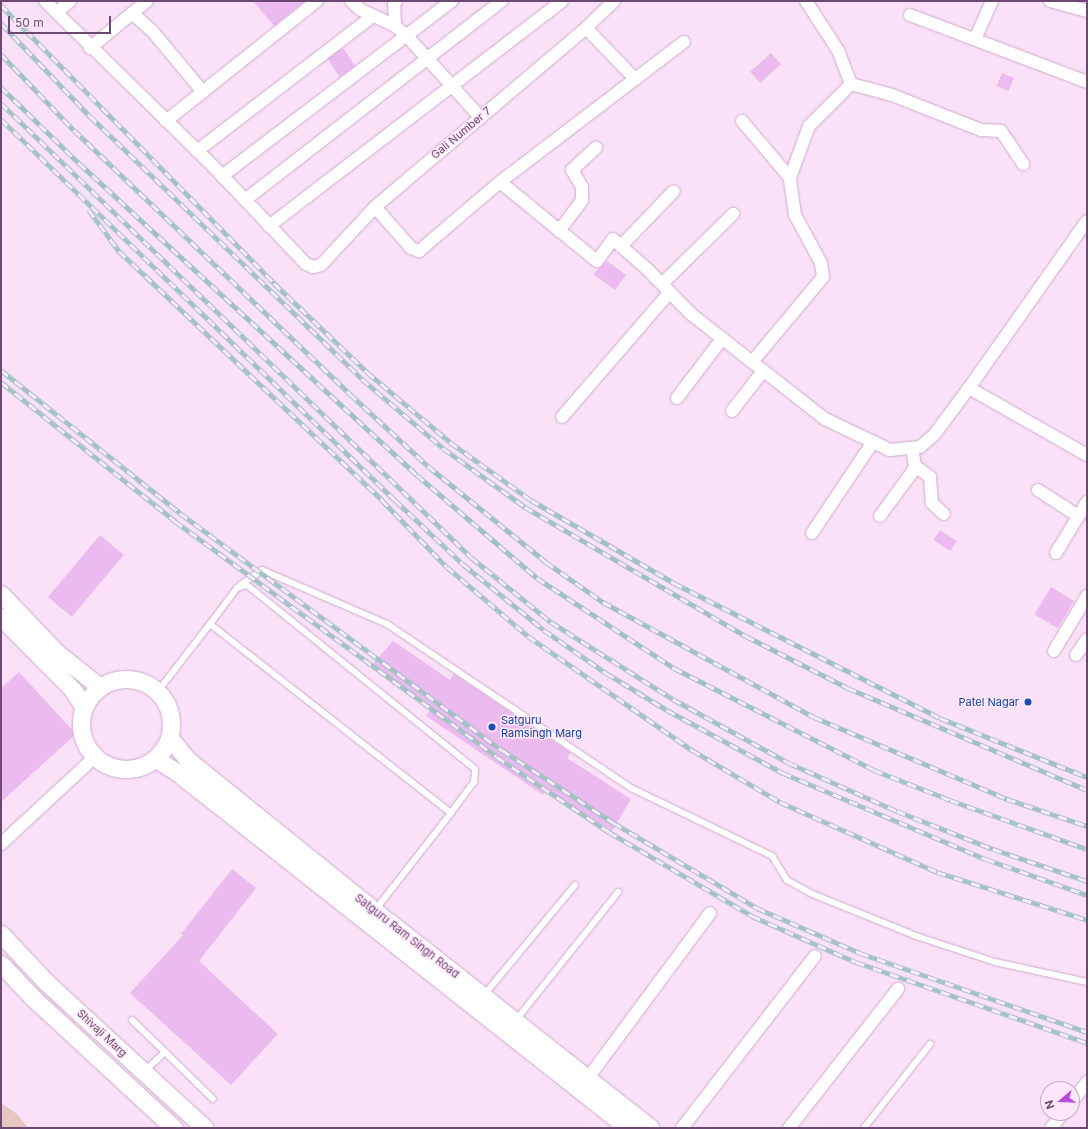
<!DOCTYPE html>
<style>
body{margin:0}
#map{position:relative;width:1088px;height:1129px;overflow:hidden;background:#fbe1f8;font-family:Inter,sans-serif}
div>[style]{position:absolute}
.green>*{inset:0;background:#e7c5c1}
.building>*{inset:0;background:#ebbaef;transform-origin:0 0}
.roads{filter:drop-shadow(0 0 1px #ccaccd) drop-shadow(0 0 1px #ccaccd)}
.lane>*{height:6px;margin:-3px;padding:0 3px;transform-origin:3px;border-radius:3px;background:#fff}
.street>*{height:12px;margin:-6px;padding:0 6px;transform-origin:6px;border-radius:6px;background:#fff}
.secondary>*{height:17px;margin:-8.5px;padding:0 8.5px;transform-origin:8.5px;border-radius:8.5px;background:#fff}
.secondary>.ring{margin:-8.5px;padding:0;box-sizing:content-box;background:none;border:17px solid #fff;border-radius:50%}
.rail>*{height:4.5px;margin-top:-2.25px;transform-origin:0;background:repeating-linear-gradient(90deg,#fee7fb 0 9px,#a1c1c3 0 18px);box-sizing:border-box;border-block:1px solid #a1c1c3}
.dots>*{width:11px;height:11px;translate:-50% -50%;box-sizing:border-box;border:2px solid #fee7fb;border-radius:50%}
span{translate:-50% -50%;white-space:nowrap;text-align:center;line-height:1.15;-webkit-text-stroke:3px #fee7fb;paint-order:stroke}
.street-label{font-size:11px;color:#6c4971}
.transit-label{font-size:11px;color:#164399}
.right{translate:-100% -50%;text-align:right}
.left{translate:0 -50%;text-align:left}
.frame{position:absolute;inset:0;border:2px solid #6c4971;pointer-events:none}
.north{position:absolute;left:1040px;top:1081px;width:40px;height:40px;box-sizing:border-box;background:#fee7fb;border:1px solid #c4a8c4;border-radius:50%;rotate:251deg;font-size:11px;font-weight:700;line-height:16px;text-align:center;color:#6c4971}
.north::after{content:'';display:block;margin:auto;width:14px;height:18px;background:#b94be0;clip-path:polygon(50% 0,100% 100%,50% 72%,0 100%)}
.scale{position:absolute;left:8px;top:16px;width:103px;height:18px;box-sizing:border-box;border:2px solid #6c4971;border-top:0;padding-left:5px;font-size:12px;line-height:14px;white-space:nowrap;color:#6c4971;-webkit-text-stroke:3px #fee7fb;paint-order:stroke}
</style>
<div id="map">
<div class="green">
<i style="clip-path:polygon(1px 1103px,17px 1114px,28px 1128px,1px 1128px)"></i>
</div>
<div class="building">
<i style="clip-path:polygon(253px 1px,305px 1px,274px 26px)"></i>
<i style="left:343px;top:48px;width:22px;height:19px;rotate:56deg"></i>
<i style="left:771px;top:53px;width:15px;height:28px;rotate:48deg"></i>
<i style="left:1002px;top:73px;width:13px;height:14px;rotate:23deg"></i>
<i style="clip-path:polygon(607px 261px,626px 275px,615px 290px,593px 274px)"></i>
<i style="left:940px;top:530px;width:20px;height:12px;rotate:33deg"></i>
<i style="left:100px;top:535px;width:31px;height:81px;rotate:40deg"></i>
<i style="left:1051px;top:587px;width:27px;height:32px;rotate:31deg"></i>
<i style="clip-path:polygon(393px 641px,450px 680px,454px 674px,571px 753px,567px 758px,631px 799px,612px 831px,546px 790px,543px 795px,426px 716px,431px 709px,371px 666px)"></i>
<i style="clip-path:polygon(19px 672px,76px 734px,1px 802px,1px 688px)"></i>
<i style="clip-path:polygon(232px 869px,256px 888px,199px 961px,278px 1034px,231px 1085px,130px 993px,183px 935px,181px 934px)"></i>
</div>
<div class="roads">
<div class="lane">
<i style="left:240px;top:585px;width:27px;rotate:-34deg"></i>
<i style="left:262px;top:570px;width:136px;rotate:23.4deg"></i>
<i style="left:387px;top:624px;width:294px;rotate:33.9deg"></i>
<i style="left:631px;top:788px;width:157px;rotate:25.7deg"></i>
<i style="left:772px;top:856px;width:28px;rotate:58deg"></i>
<i style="left:787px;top:880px;width:26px;rotate:29deg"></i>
<i style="left:810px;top:893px;width:118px;rotate:22deg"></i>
<i style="left:919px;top:937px;width:80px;rotate:18.2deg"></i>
<i style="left:995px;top:962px;width:94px;rotate:12.3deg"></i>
<i style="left:210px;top:624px;width:45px;rotate:-53.1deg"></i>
<i style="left:237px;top:588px;width:10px;rotate:-17deg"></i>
<i style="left:247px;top:585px;width:293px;rotate:38.9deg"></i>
<i style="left:475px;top:769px;width:13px;rotate:94deg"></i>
<i style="left:474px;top:782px;width:39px;rotate:127deg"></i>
<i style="left:158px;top:691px;width:85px;rotate:-52.2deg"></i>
<i style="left:210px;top:624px;width:306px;rotate:38.1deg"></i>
<i style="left:451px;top:813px;width:122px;rotate:128deg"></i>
<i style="left:484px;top:995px;width:143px;rotate:-50.4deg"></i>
<i style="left:132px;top:1020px;width:46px;rotate:44.1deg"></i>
<i style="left:516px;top:1020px;width:164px;rotate:-51.4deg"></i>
<i style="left:145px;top:1071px;width:28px;rotate:-44deg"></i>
<i style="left:165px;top:1052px;width:67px;rotate:44.4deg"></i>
<i style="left:864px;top:1128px;width:107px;rotate:-51.8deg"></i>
</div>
<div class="street">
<i style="left:45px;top:1px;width:235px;rotate:44.5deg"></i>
<i style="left:213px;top:166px;width:135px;rotate:46.5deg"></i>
<i style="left:306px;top:264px;width:8px;rotate:23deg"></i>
<i style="left:313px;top:267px;width:8px;rotate:-14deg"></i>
<i style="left:321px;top:265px;width:79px;rotate:-47deg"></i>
<i style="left:375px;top:207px;width:277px;rotate:-40.3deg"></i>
<i style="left:586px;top:28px;width:39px;rotate:-44deg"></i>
<i style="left:351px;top:1px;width:13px;rotate:42deg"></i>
<i style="left:361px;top:10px;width:38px;rotate:25deg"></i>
<i style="left:395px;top:26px;width:16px;rotate:40deg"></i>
<i style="left:407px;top:36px;width:109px;rotate:48deg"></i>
<i style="left:1050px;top:1px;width:38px;rotate:15deg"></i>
<i style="left:57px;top:12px;width:17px;rotate:-40deg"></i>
<i style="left:132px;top:13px;width:28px;rotate:42deg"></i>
<i style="left:153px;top:32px;width:78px;rotate:50.2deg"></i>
<i style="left:910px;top:15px;width:189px;rotate:20.7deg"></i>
<i style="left:395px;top:26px;width:23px;rotate:-92deg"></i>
<i style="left:394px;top:3px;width:3px;rotate:-45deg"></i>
<i style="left:586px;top:28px;width:71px;rotate:46.1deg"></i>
<i style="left:975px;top:39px;width:42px;rotate:-65.9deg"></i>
<i style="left:90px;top:48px;width:74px;rotate:-39.5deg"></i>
<i style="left:851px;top:84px;width:42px;rotate:15deg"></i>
<i style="left:892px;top:95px;width:96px;rotate:21.5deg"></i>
<i style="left:981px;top:130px;width:20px;rotate:3deg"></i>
<i style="left:1001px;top:131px;width:40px;rotate:56deg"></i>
<i style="left:166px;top:121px;width:193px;rotate:-38.5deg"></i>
<i style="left:742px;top:121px;width:75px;rotate:49.9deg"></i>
<i style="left:197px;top:151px;width:222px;rotate:-37.5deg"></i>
<i style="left:222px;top:176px;width:289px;rotate:-37.3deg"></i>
<i style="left:500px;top:182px;width:231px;rotate:-37.3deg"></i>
<i style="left:245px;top:200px;width:325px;rotate:-37.8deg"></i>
<i style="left:375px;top:207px;width:55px;rotate:48.7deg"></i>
<i style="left:411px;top:248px;width:9px;rotate:21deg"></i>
<i style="left:419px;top:251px;width:106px;rotate:-40.4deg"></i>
<i style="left:500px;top:182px;width:125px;rotate:39.2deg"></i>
<i style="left:597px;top:261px;width:27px;rotate:-54deg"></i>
<i style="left:613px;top:239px;width:45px;rotate:41.4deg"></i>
<i style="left:647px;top:269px;width:63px;rotate:45.6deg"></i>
<i style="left:691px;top:314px;width:170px;rotate:38.1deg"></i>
<i style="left:825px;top:419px;width:72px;rotate:25.5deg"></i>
<i style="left:890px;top:450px;width:30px;rotate:-6deg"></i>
<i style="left:920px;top:447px;width:18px;rotate:-41deg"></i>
<i style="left:934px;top:435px;width:59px;rotate:-53.3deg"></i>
<i style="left:969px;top:388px;width:136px;rotate:29.6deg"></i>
<i style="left:269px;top:226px;width:369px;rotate:-37.5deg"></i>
<i style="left:559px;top:231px;width:39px;rotate:-53deg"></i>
<i style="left:582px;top:200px;width:13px;rotate:-90deg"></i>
<i style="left:582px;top:187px;width:20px;rotate:-120deg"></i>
<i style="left:572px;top:170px;width:33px;rotate:-43deg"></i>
<i style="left:621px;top:246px;width:76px;rotate:-46.1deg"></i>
<i style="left:662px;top:284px;width:100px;rotate:-44.6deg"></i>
<i style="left:752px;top:362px;width:111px;rotate:-50.1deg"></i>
<i style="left:823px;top:277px;width:14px;rotate:-98deg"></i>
<i style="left:821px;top:263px;width:55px;rotate:-118.4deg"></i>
<i style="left:795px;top:215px;width:37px;rotate:-98deg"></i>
<i style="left:790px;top:178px;width:55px;rotate:-69.9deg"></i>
<i style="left:809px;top:126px;width:59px;rotate:-45deg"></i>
<i style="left:851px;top:84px;width:34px;rotate:-111deg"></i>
<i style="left:839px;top:52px;width:61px;rotate:-122.9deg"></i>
<i style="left:969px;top:388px;width:204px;rotate:-54.8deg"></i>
<i style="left:677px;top:398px;width:74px;rotate:-52.7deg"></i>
<i style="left:732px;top:411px;width:51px;rotate:-52.2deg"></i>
<i style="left:562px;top:417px;width:165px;rotate:-49.2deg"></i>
<i style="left:915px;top:466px;width:19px;rotate:36deg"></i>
<i style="left:930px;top:477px;width:26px;rotate:86deg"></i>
<i style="left:932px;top:503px;width:16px;rotate:43deg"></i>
<i style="left:1038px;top:490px;width:48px;rotate:33deg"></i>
<i style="left:880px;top:516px;width:56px;rotate:-53.7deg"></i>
<i style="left:913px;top:471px;width:5px;rotate:-68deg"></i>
<i style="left:915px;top:466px;width:18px;rotate:-99deg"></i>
<i style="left:812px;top:533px;width:110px;rotate:-56.2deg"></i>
<i style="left:1056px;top:553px;width:60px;rotate:-58.7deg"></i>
<i style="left:1054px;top:651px;width:64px;rotate:-59deg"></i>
<i style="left:1076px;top:655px;width:19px;rotate:-55deg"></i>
<i style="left:1px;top:844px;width:128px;rotate:-42.8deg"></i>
<i style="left:588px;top:1078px;width:205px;rotate:-53.5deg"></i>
<i style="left:1072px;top:1102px;width:25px;rotate:-53deg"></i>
<i style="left:682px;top:1128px;width:217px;rotate:-52.3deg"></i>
<i style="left:789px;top:1128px;width:177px;rotate:-51.9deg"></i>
<i style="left:1051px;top:1128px;width:19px;rotate:-51deg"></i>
</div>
<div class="secondary">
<i style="left:1px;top:594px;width:81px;rotate:46.5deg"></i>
<i style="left:57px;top:653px;width:55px;rotate:38.3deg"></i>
<i style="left:1px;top:617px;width:103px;rotate:45.4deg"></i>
<i style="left:73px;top:690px;width:21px;rotate:59deg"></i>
<i class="ring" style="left:81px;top:679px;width:73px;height:73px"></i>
<i style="left:170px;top:738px;width:28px;rotate:51deg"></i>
<i style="left:188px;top:760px;width:258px;rotate:38.9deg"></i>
<i style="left:389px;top:922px;width:333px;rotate:38.2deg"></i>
<i style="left:156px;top:759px;width:26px;rotate:32deg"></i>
<i style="left:178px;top:773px;width:573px;rotate:38.27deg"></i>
<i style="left:1px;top:934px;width:66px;rotate:46.8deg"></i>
<i style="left:46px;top:982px;width:216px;rotate:42.6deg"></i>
<i style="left:1px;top:964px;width:45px;rotate:46.8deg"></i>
<i style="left:32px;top:997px;width:193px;rotate:42.7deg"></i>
</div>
</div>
<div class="rail">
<i style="left:1px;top:5px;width:390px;rotate:45.5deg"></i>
<i style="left:274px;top:283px;width:129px;rotate:43.7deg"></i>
<i style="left:367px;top:372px;width:109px;rotate:40.1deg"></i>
<i style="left:450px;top:442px;width:100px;rotate:35.6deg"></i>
<i style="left:531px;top:500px;width:165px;rotate:30.1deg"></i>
<i style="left:674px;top:583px;width:298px;rotate:26.9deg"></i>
<i style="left:940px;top:718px;width:158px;rotate:21.9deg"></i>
<i style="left:1px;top:23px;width:129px;rotate:46.3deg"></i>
<i style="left:90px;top:116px;width:378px;rotate:44deg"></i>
<i style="left:362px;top:379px;width:106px;rotate:40.4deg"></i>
<i style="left:443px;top:448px;width:101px;rotate:35.7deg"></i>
<i style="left:525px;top:507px;width:256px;rotate:30.3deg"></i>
<i style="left:746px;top:636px;width:114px;rotate:27deg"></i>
<i style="left:848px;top:688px;width:260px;rotate:23.1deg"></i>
<i style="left:1px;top:54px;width:105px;rotate:46.2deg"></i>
<i style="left:74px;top:130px;width:382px;rotate:43.7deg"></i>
<i style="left:350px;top:394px;width:106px;rotate:42.7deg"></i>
<i style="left:428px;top:466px;width:152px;rotate:39.1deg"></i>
<i style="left:546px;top:562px;width:70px;rotate:35.1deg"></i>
<i style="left:603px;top:602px;width:240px;rotate:28.6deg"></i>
<i style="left:814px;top:717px;width:210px;rotate:23deg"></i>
<i style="left:1007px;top:799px;width:84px;rotate:18.6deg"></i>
<i style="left:1px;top:87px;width:109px;rotate:44.3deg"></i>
<i style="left:79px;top:163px;width:460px;rotate:42.7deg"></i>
<i style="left:417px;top:475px;width:158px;rotate:40.6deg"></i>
<i style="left:537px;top:578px;width:164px;rotate:33.3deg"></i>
<i style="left:674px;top:668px;width:225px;rotate:27deg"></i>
<i style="left:874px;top:770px;width:82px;rotate:21.5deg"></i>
<i style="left:950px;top:800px;width:145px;rotate:19.7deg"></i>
<i style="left:1px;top:103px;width:653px;rotate:44.01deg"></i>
<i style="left:471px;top:557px;width:103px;rotate:39.1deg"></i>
<i style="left:551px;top:622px;width:144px;rotate:32.3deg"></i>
<i style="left:673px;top:699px;width:132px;rotate:28.9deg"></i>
<i style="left:789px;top:763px;width:118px;rotate:24deg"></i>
<i style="left:897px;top:811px;width:103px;rotate:21.6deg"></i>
<i style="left:993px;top:849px;width:99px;rotate:18.8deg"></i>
<i style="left:1px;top:119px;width:548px;rotate:44.04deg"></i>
<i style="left:395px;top:500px;width:93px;rotate:43.3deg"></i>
<i style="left:463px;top:564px;width:104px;rotate:39.2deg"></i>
<i style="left:544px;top:630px;width:75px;rotate:34.7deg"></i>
<i style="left:606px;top:673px;width:71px;rotate:31.2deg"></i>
<i style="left:667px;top:710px;width:132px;rotate:28.5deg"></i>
<i style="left:783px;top:773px;width:220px;rotate:23deg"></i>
<i style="left:986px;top:859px;width:107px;rotate:19.6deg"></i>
<i style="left:89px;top:210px;width:51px;rotate:53.8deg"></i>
<i style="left:119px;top:251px;width:362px;rotate:43.4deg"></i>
<i style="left:382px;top:500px;width:93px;rotate:45.9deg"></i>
<i style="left:447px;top:567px;width:106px;rotate:40.4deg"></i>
<i style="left:528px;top:636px;width:200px;rotate:34.8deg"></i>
<i style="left:692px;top:750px;width:102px;rotate:30.6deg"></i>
<i style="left:780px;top:802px;width:172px;rotate:24deg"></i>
<i style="left:937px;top:872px;width:157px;rotate:17.7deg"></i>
<i style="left:1px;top:370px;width:229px;rotate:38.6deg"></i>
<i style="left:180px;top:513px;width:400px;rotate:36.4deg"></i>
<i style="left:502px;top:750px;width:134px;rotate:33.1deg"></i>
<i style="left:614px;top:823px;width:166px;rotate:30.7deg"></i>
<i style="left:757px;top:908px;width:112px;rotate:23.6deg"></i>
<i style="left:860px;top:953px;width:240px;rotate:19.2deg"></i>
<i style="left:1px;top:382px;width:223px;rotate:38.6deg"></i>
<i style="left:175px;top:521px;width:399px;rotate:36.2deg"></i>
<i style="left:497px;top:757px;width:135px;rotate:33.8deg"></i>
<i style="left:609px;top:832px;width:166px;rotate:30.4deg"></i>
<i style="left:752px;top:916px;width:114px;rotate:23.9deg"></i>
<i style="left:856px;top:962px;width:245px;rotate:19.3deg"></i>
</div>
<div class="dots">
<i style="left:1028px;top:702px;background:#1a4fb4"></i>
<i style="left:492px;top:727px;background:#1a4fb4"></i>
</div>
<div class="street-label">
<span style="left:461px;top:133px;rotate:-40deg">Gali Number 7</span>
<span style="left:407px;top:936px;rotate:38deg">Satguru Ram Singh Road</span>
<span style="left:102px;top:1033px;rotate:43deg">Shivaji Marg</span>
</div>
<div class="transit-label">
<span class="right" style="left:1019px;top:702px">Patel Nagar</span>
<span class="left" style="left:501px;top:727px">Satguru<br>Ramsingh Marg</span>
</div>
<div class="frame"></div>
<div class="north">N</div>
<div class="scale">50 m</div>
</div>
